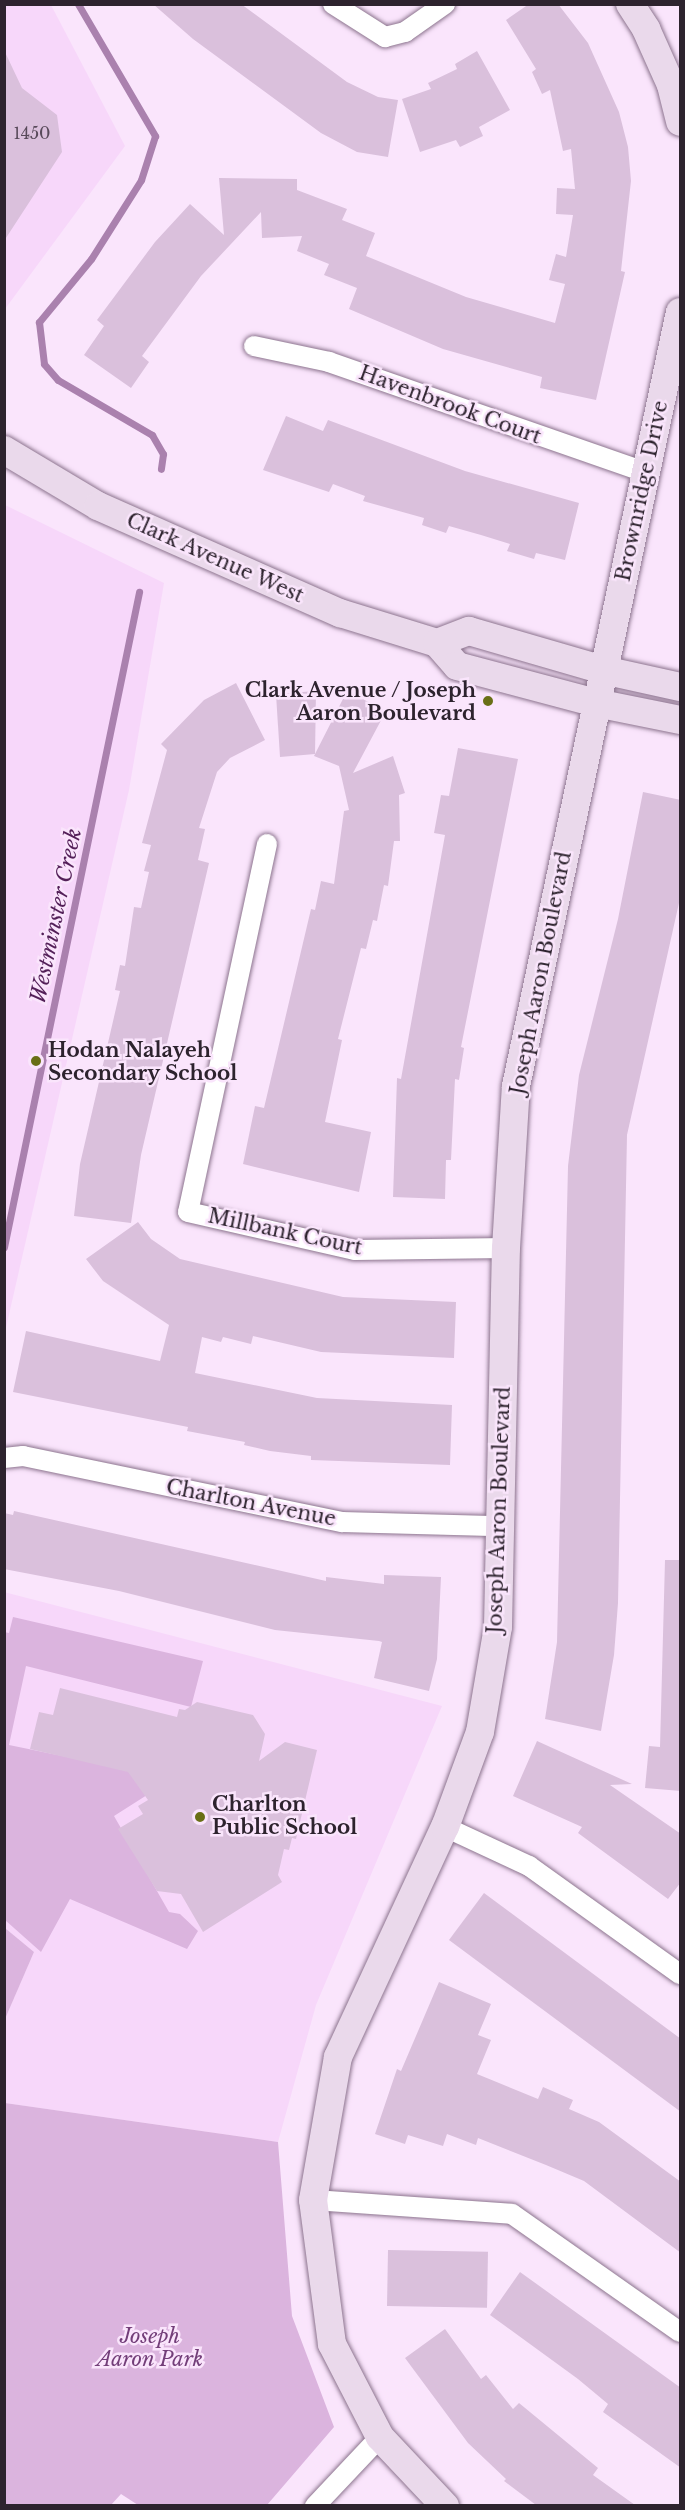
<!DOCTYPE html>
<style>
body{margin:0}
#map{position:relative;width:685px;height:2510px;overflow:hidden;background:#fae5fc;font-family:"Libre Baskerville",serif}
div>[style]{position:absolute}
.built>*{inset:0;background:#f7d7fa}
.green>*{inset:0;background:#dbb4de}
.stream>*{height:7px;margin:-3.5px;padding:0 3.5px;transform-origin:3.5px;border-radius:3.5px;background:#aa81ae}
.building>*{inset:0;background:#dac0dc;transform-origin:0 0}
.roads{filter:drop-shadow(0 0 2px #8c748e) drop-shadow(0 0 2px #8c748e)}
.street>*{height:20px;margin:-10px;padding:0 10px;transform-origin:10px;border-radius:10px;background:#fff}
.secondary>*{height:28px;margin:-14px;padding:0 14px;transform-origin:14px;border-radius:14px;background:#ead9eb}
.dots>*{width:16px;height:16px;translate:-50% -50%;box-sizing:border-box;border:3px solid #fae5fc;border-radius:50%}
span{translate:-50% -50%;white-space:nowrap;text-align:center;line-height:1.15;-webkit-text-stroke:5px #fae5fc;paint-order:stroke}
.number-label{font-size:16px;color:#584a5a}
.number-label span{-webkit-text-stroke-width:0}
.street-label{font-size:20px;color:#2d232e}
.poi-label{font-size:20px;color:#2d232e;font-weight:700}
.right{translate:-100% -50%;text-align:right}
.left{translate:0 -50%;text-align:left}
.park-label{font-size:20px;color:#733e79;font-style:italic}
.water-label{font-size:21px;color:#531f58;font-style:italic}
.frame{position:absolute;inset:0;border:6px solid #2d232e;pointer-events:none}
</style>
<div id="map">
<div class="built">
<i style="clip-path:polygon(5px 5px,51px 5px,125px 146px,5px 309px)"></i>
<i style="clip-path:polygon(5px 505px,164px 583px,129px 790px,5px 1332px)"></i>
<i style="clip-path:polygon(4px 1592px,442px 1706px,316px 2005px,278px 2142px,5px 2103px,5px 2019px,34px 1952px,5px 1928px)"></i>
</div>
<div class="green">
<i style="clip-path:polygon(13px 1617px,203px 1661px,191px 1707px,26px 1666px,9px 1745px,155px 1775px,158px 1788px,114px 1816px,169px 1912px,180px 1914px,198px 1931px,187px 1949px,70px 1899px,41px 1952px,5px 1920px,4px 1632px,9px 1633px)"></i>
<i style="clip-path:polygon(5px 1928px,34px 1952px,5px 2019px)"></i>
<i style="clip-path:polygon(5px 2103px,278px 2142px,292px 2316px,334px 2427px,267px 2505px,138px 2505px,121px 2494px,111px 2505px,5px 2505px)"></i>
</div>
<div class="stream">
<i style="left:78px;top:4px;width:153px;rotate:59.7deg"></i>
<i style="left:155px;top:136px;width:46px;rotate:107.7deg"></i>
<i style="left:141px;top:180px;width:93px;rotate:122.3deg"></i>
<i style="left:91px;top:259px;width:82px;rotate:129.5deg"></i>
<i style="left:39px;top:322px;width:42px;rotate:83.2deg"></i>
<i style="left:44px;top:364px;width:21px;rotate:49deg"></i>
<i style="left:58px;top:380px;width:109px;rotate:30.3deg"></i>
<i style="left:152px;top:435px;width:22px;rotate:60deg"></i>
<i style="left:163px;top:454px;width:15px;rotate:98deg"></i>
<i style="left:4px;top:1247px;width:669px;rotate:-78.35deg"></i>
</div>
<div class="building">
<i style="clip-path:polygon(153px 4px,241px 4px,347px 82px,378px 97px,398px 100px,388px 157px,357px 152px,321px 133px,193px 39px)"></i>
<i style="clip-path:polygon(529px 4px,558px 4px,588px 43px,619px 112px,628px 147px,631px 181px,621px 271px,625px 272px,596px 400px,540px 388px,542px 377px,443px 349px,349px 309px,357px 288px,324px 275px,329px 264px,297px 251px,302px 236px,262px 238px,261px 212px,201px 276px,142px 356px,149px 362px,131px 388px,84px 355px,104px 326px,97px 320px,155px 242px,190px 204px,224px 235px,219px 178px,297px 179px,297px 190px,347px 209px,342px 220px,375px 233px,366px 256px,466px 297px,555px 323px,565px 284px,549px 280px,556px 254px,566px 257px,573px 215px,556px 214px,557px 188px,575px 189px,571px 149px,563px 151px,550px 90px,542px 94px,532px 72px,536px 69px,506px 20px)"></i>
<i style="clip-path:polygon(4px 50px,22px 88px,57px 115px,62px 152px,4px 241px)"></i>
<i style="clip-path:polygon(477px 51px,510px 110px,479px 127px,483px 136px,460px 147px,456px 140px,420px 152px,402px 99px,431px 89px,428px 83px,457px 69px,455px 64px)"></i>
<i style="clip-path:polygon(286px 416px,323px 431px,328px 420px,465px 471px,579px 503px,565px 560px,536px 553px,534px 559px,507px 551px,510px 544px,481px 535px,449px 526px,446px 533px,422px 525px,424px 518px,363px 501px,365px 496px,333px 484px,329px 492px,263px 470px)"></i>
<i style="clip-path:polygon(236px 683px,265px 740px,230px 758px,217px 772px,199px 828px,205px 829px,198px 860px,209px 863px,141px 1155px,131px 1223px,74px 1216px,80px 1164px,120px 991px,115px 990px,120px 965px,125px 966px,134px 907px,141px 908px,149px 872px,144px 871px,151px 845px,142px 843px,167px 750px,161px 744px,204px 700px)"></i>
<i style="clip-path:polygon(316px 691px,315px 754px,280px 757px,276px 694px)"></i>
<i style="clip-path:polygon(347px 691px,386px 711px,353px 773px,393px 756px,405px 793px,399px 795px,400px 841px,394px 841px,388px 886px,384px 885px,377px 921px,373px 920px,366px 949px,361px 948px,338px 1039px,342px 1040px,325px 1122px,371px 1132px,359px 1192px,243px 1164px,255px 1106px,264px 1108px,311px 909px,315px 910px,321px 881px,334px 884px,344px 811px,349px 810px,339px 766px,314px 756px)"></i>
<i style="clip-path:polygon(458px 748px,518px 759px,461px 1047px,464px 1048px,459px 1080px,455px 1079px,451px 1160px,446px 1160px,445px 1199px,393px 1197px,397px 1078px,401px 1079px,445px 835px,434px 833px,441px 795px,449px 796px)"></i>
<i style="clip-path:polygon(643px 792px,681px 800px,681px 894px,627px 1135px,618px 1603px,614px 1655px,601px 1731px,545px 1719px,557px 1642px,568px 1166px,579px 1075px,618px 919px)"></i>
<i style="clip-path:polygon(138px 1222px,151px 1239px,180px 1259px,343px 1297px,456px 1302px,454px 1358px,321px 1352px,253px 1336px,251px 1344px,223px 1337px,221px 1342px,202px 1337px,195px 1373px,317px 1398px,452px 1405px,450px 1465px,311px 1460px,311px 1456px,270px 1451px,244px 1445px,245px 1442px,187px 1431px,188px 1427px,13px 1392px,26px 1331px,160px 1361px,169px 1325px,103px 1281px,86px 1259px)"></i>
<i style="clip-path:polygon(14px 1511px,326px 1581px,326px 1577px,384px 1584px,384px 1575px,441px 1577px,437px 1659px,429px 1691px,374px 1678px,382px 1642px,379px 1641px,275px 1630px,119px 1591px,4px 1569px,4px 1513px,13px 1515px)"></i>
<i style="clip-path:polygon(665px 1560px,681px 1560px,681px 1791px,645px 1788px,649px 1746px,660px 1747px)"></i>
<i style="clip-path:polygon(60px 1688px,177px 1717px,179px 1709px,185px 1710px,197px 1702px,253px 1715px,265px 1734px,259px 1761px,285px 1742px,317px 1750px,296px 1839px,292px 1838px,289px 1850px,284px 1849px,278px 1875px,282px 1882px,203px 1932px,181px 1894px,157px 1891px,118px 1829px,143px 1814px,138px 1806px,148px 1800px,128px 1772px,30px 1749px,39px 1712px,53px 1715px)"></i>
<i style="clip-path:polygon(537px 1741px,632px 1784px,610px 1785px,681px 1834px,681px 1882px,668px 1899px,578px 1833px,582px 1827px,513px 1796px)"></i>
<i style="clip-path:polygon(484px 1893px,681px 2039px,681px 2112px,449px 1940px)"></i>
<i style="clip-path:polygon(439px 1982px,491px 2004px,478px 2035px,491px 2040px,477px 2074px,538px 2099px,543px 2087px,573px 2100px,569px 2109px,599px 2122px,681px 2182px,681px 2253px,584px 2181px,546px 2165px,478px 2138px,476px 2145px,447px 2134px,443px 2146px,408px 2135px,405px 2144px,375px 2134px,397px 2069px,401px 2071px)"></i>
<i style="left:388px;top:2250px;width:100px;height:56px;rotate:1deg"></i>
<i style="clip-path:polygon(520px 2272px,681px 2388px,681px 2468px,603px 2412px,608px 2404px,578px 2379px,490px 2315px)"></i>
<i style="clip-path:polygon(445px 2329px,481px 2379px,486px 2375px,513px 2409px,519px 2403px,598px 2468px,593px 2475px,635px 2505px,536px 2505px,504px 2481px,506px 2479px,468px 2443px,405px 2358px)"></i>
</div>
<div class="roads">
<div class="street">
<i style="left:333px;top:4px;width:62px;rotate:32.4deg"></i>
<i style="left:385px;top:37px;width:21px;rotate:-14deg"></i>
<i style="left:405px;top:32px;width:49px;rotate:-35deg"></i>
<i style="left:254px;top:346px;width:77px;rotate:12deg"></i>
<i style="left:329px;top:362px;width:335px;rotate:19.2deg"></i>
<i style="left:267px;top:844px;width:376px;rotate:102.1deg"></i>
<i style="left:188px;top:1212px;width:171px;rotate:12.8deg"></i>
<i style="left:355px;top:1250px;width:151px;rotate:-0.8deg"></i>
<i style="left:4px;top:1458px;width:19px;rotate:-6deg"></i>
<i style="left:23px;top:1456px;width:326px;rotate:11.7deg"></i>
<i style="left:342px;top:1522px;width:158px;rotate:1.5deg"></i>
<i style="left:445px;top:1827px;width:93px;rotate:24.9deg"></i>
<i style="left:529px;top:1866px;width:186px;rotate:35.6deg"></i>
<i style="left:313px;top:2200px;width:199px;rotate:4deg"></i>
<i style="left:512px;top:2214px;width:205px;rotate:35.1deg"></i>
<i style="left:315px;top:2506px;width:95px;rotate:-46.7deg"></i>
</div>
<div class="secondary">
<i style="left:630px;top:4px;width:30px;rotate:57deg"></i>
<i style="left:646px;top:29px;width:61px;rotate:65.9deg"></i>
<i style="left:671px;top:85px;width:38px;rotate:76deg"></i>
<i style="left:4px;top:450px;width:109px;rotate:30.8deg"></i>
<i style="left:98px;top:506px;width:265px;rotate:23.9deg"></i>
<i style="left:340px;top:613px;width:102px;rotate:17.2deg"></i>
<i style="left:437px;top:643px;width:30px;rotate:49deg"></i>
<i style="left:457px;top:666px;width:144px;rotate:14.9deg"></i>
<i style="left:596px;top:703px;width:86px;rotate:11.4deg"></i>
<i style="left:437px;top:643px;width:34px;rotate:-21deg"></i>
<i style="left:469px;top:631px;width:140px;rotate:16.2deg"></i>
<i style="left:603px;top:670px;width:79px;rotate:12.4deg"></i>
<i style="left:445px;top:2506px;width:95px;rotate:-133.3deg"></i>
<i style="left:380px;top:2437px;width:105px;rotate:-117.3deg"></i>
<i style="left:332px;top:2344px;width:145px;rotate:-97.5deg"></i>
<i style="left:313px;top:2200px;width:145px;rotate:-80.1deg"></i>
<i style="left:338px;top:2057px;width:254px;rotate:-65.1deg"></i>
<i style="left:445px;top:1827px;width:101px;rotate:-69.8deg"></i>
<i style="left:480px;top:1732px;width:107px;rotate:-80.3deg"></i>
<i style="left:498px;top:1627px;width:379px;rotate:-88.8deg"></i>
<i style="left:506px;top:1248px;width:162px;rotate:-86.5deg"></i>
<i style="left:516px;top:1086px;width:791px;rotate:-78.04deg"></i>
</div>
</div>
<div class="dots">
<i style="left:488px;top:701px;background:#696f16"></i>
<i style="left:36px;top:1061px;background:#696f16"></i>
<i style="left:200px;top:1817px;background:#696f16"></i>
</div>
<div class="number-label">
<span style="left:32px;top:133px">1450</span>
</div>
<div class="street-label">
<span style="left:450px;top:405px;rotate:20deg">Havenbrook Court</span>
<span style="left:642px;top:491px;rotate:-78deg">Brownridge Drive</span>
<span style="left:215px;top:558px;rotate:24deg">Clark Avenue West</span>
<span style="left:541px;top:973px;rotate:-79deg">Joseph Aaron Boulevard</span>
<span style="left:285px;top:1232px;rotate:12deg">Millbank Court</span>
<span style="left:251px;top:1503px;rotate:11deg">Charlton Avenue</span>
<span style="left:499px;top:1510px;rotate:-88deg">Joseph Aaron Boulevard</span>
</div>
<div class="poi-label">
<span class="right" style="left:476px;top:702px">Clark Avenue / Joseph<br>Aaron Boulevard</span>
<span class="left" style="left:48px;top:1062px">Hodan Nalayeh<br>Secondary School</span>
<span class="left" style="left:212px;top:1816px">Charlton<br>Public School</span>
</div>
<div class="park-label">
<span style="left:150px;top:2348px">Joseph<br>Aaron Park</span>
</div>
<div class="water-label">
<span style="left:56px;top:916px;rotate:-78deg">Westminster Creek</span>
</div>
<div class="frame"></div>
</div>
